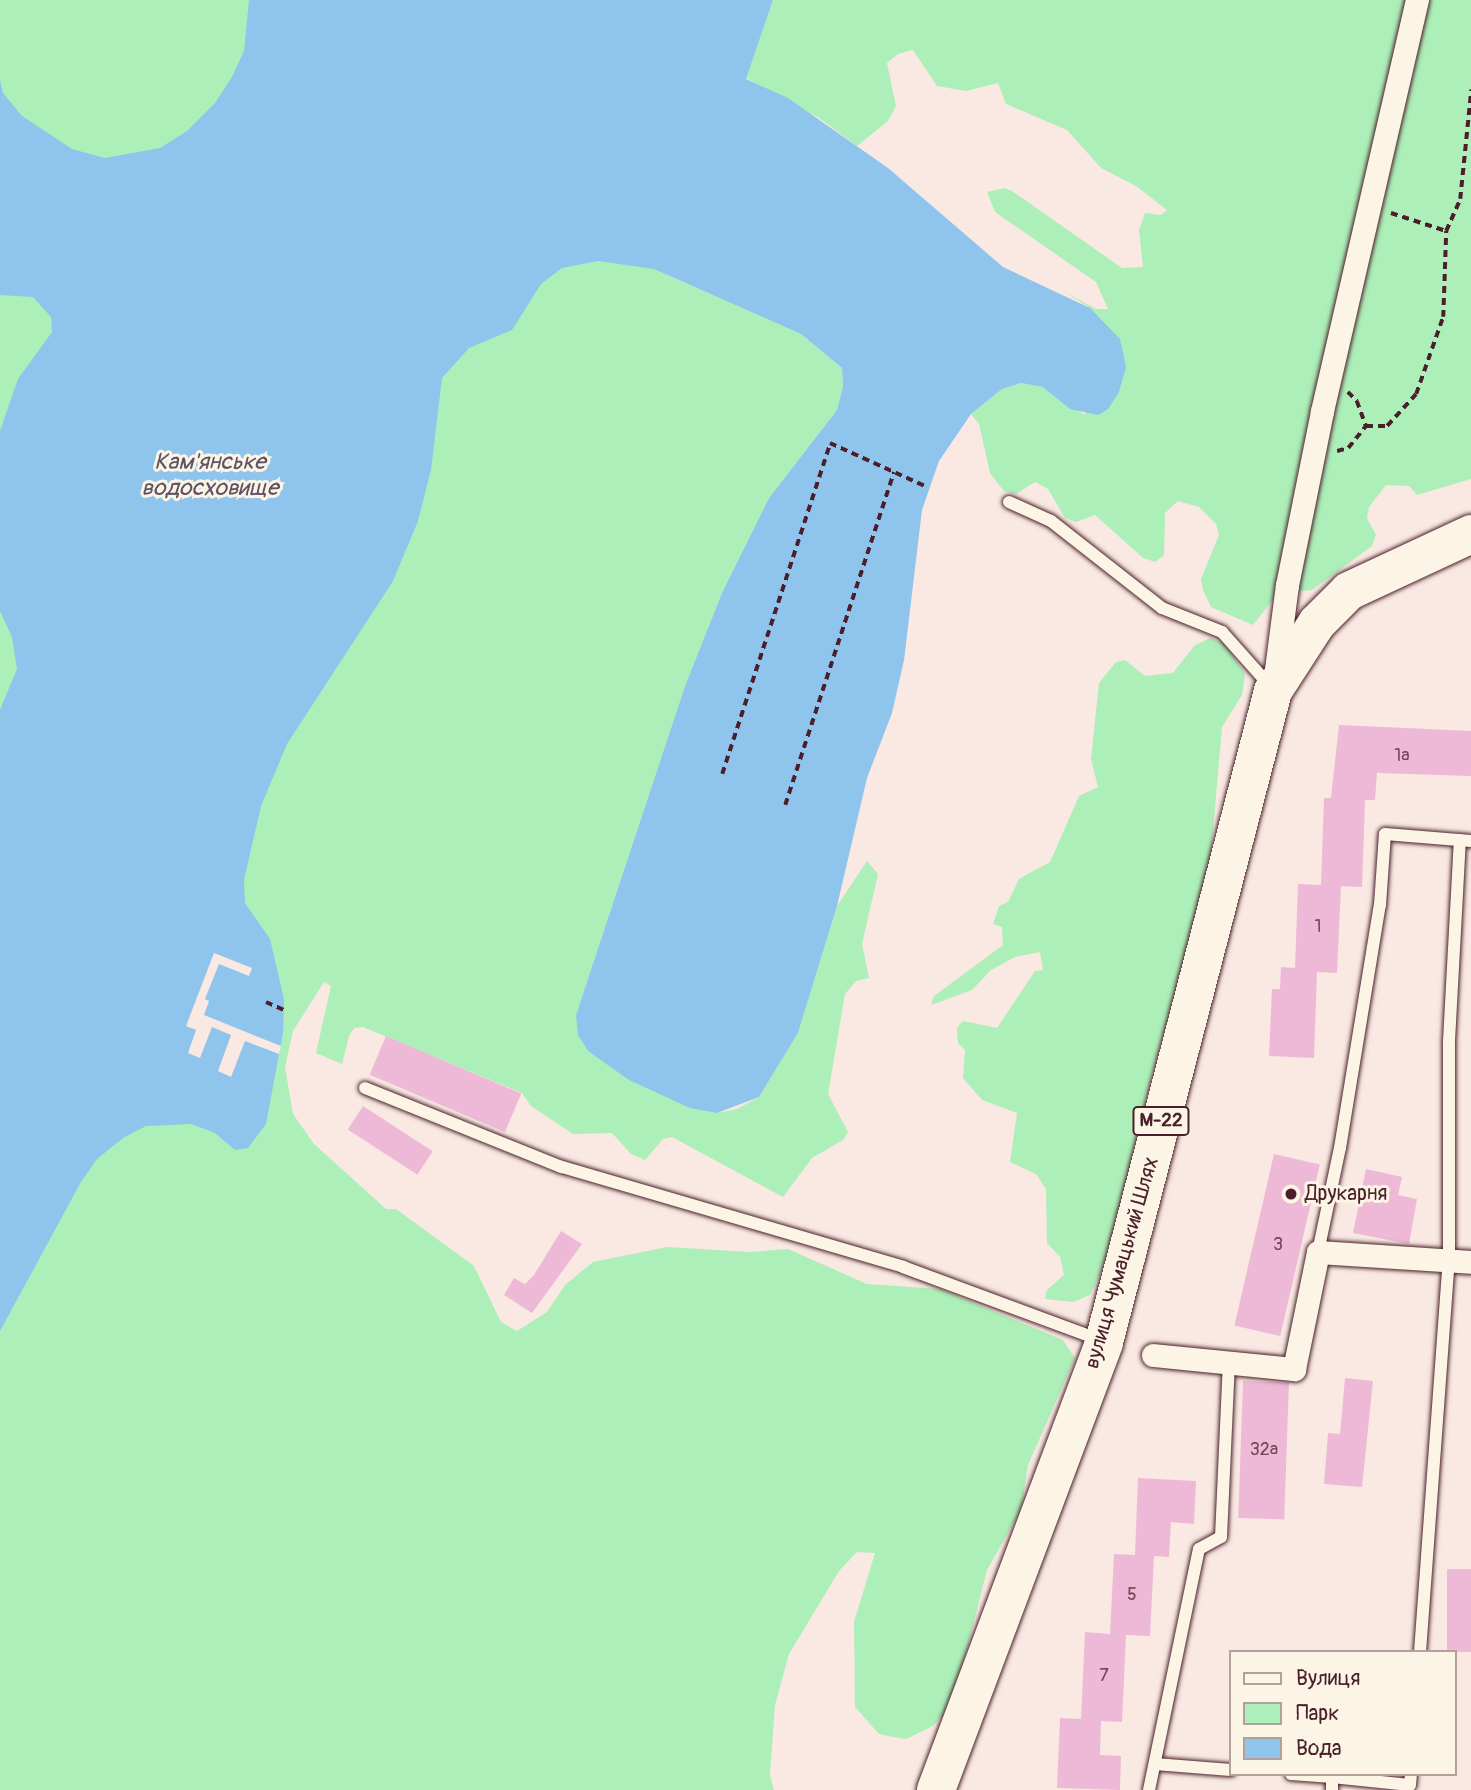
<!DOCTYPE html>
<meta charset="utf-8">
<style>
body{margin:0}
#map{position:relative;width:1471px;height:1790px;overflow:hidden;background:#f9e9e2;font-family:Pangolin,sans-serif}
div>[style]{position:absolute}
.green>*{inset:0;background:#adefb8}
.water>*{inset:0;background:#8fc4ec}
.pier>*{inset:0;background:#f9e9e2}
.building>*{inset:0;background:#edb9d6;transform-origin:0 0}
.path>*{height:3.5px;margin-top:-1.75px;transform-origin:0;background:repeating-linear-gradient(90deg,#4a1f2b 0 7px,transparent 0 12px)}
.roads{filter:drop-shadow(0 0 2px #4a1f2b) drop-shadow(0 0 2px #4a1f2b)}
.service>*{height:12px;margin:-6px;padding:0 6px;transform-origin:6px;border-radius:6px;background:#fcf5e5}
.minor>*{height:23px;margin:-11.5px;padding:0 11.5px;transform-origin:11.5px;border-radius:11.5px;background:#fcf5e5}
.trunk>*{height:38px;margin:-19px;padding:0 19px;transform-origin:19px;border-radius:19px;background:#fcf5e5}
.dots>*{width:19px;height:19px;translate:-50% -50%;box-sizing:border-box;border:4px solid #fcf5e5;border-radius:50%}
span{translate:-50% -50%;white-space:nowrap;text-align:center;line-height:1.15;-webkit-text-stroke:6px #fcf5e5;paint-order:stroke}
.number-label{font-size:18px;color:#734656}
.number-label span{-webkit-text-stroke-width:0}
.shield-label span{padding:2px 5px;background:#fcf5e5;border:2px solid;border-radius:5px;-webkit-text-stroke-width:0}
.shield-label{font-size:19px;color:#4a1f2b;font-weight:700}
.poi-label{font-size:21px;color:#4a1f2b}
.left{translate:0 -50%;text-align:left}
.street-label{font-size:21px;color:#4a1f2b}
.water-label{font-size:23px;color:#5f5165;font-style:italic}
.legend{position:absolute;left:1229px;top:1650px;width:228px;height:126px;box-sizing:border-box;background:#fcf5e5;border:2px solid #b59f9b;margin:0;padding:9px 12px;list-style:none;font-size:21px;color:#4a1f2b}
.legend li{display:flex;align-items:center;gap:14px;height:35px}
.legend b{width:35px;border:2px solid #b59f9b}
</style>
<div id="map">
<div class="green">
<i style="clip-path:polygon(0 0,761px 0,667px 275px,801px 334px,842px 368px,843px 386px,837px 410px,769px 498px,722px 593px,685px 686px,576px 1015px,717px 1113px,737px 1109px,759px 1097px,798px 1033px,837px 906px,867px 861px,878px 874px,862px 944px,869px 978px,856px 981px,845px 994px,828px 1094px,848px 1132px,843px 1140px,812px 1158px,783px 1197px,672px 1137px,663px 1139px,645px 1160px,631px 1154px,612px 1133px,573px 1134px,531px 1106px,522px 1093px,363px 1027px,354px 1028px,349px 1036px,342px 1064px,316px 1053px,331px 986px,324px 982px,293px 1031px,285px 1067px,293px 1114px,314px 1144px,386px 1209px,396px 1209px,474px 1266px,501px 1322px,517px 1331px,547px 1312px,565px 1285px,593px 1262px,667px 1247px,751px 1252px,788px 1249px,867px 1284px,940px 1289px,1063px 1340px,1075px 1358px,1028px 1465px,1021px 1510px,987px 1570px,953px 1704px,933px 1726px,906px 1739px,893px 1737px,879px 1734px,855px 1707px,854px 1622px,875px 1553px,857px 1552px,839px 1571px,789px 1654px,775px 1705px,770px 1775px,774px 1790px,0 1790px)"></i>
<i style="clip-path:polygon(773px 0,1471px 0,1471px 479px,1417px 495px,1409px 486px,1386px 485px,1369px 507px,1367px 518px,1376px 535px,1372px 546px,1312px 590px,1278px 593px,1253px 625px,1211px 607px,1203px 590px,1201px 579px,1219px 535px,1216px 524px,1199px 507px,1178px 501px,1165px 513px,1164px 555px,1155px 562px,1143px 558px,1095px 515px,1076px 522px,1065px 518px,1048px 489px,1035px 482px,1016px 494px,1004px 491px,990px 473px,979px 424px,971px 414px,1002px 389px,1021px 383px,1043px 387px,1085px 415px,1090px 308px,1063px 291px,1096px 309px,1108px 309px,1096px 282px,995px 212px,987px 192px,1004px 188px,1012px 191px,1122px 268px,1143px 267px,1139px 230px,1145px 213px,1161px 215px,1167px 210px,1136px 186px,1101px 168px,1067px 130px,1006px 104px,998px 83px,966px 91px,937px 86px,913px 50px,898px 54px,887px 63px,896px 106px,888px 121px,857px 146px,819px 118px,746px 78px)"></i>
<i style="clip-path:polygon(1210px 638px,1224px 643px,1245px 674px,1242px 695px,1222px 727px,1210px 866px,1197px 919px,1151px 1078px,1118px 1223px,1100px 1274px,1090px 1295px,1073px 1302px,1045px 1299px,1047px 1290px,1064px 1275px,1060px 1257px,1047px 1243px,1046px 1189px,1036px 1174px,1010px 1162px,1017px 1113px,982px 1100px,963px 1078px,965px 1050px,958px 1043px,957px 1028px,963px 1021px,997px 1028px,1035px 971px,1043px 970px,1040px 952px,1015px 957px,991px 970px,972px 990px,931px 1005px,934px 996px,1003px 945px,1002px 927px,993px 924px,999px 906px,1008px 902px,1019px 879px,1050px 862px,1079px 796px,1098px 787px,1091px 759px,1099px 683px,1116px 662px,1125px 660px,1145px 676px,1173px 673px,1194px 646px)"></i>
</div>
<div class="water">
<i style="clip-path:polygon(249px 0,773px 0,746px 79px,788px 98px,888px 168px,1003px 267px,1090px 308px,1120px 339px,1126px 367px,1119px 392px,1108px 409px,1098px 415px,1070px 409px,1043px 387px,1021px 383px,1002px 389px,971px 414px,939px 461px,922px 510px,904px 660px,892px 713px,867px 778px,837px 906px,798px 1033px,759px 1097px,717px 1113px,690px 1108px,629px 1080px,588px 1051px,578px 1035px,576px 1015px,685px 686px,722px 593px,769px 498px,837px 410px,843px 386px,842px 368px,801px 334px,654px 269px,598px 261px,562px 268px,541px 284px,512px 330px,469px 348px,442px 378px,431px 470px,418px 521px,393px 581px,287px 744px,261px 806px,244px 880px,245px 903px,270px 939px,284px 999px,283px 1033px,266px 1124px,248px 1148px,235px 1150px,215px 1133px,191px 1124px,146px 1126px,123px 1138px,97px 1159px,81px 1182px,0 1331px,0 710px,17px 669px,12px 637px,0 611px,0 431px,18px 379px,52px 332px,51px 317px,33px 297px,0 295px,0 80px,3px 93px,22px 116px,72px 149px,105px 158px,160px 148px,187px 131px,215px 103px,232px 77px,244px 51px)"></i>
</div>
<div class="pier">
<i style="clip-path:polygon(214px 953px,252px 968px,249px 976px,219px 964px,205px 999px,209px 1001px,204px 1015px,281px 1046px,279px 1054px,245px 1041px,231px 1077px,218px 1071px,231px 1035px,212px 1027px,200px 1058px,188px 1053px,196px 1030px,186px 1026px)"></i>
</div>
<div class="building">
<i style="clip-path:polygon(1339px 725px,1471px 731px,1471px 776px,1377px 773px,1375px 800px,1365px 800px,1362px 887px,1341px 886px,1337px 973px,1317px 972px,1314px 1058px,1269px 1056px,1272px 989px,1280px 989px,1281px 967px,1295px 968px,1298px 884px,1321px 885px,1324px 798px,1331px 798px)"></i>
<i style="left:386px;top:1036px;width:147px;height:42px;rotate:23deg"></i>
<i style="left:363px;top:1106px;width:83px;height:28px;rotate:33deg"></i>
<i style="left:1274px;top:1154px;width:47px;height:176px;rotate:13deg"></i>
<i style="clip-path:polygon(1366px 1169px,1402px 1177px,1398px 1195px,1417px 1199px,1409px 1244px,1353px 1233px)"></i>
<i style="clip-path:polygon(561px 1231px,582px 1244px,532px 1313px,504px 1295px,514px 1278px,525px 1284px,534px 1275px)"></i>
<i style="clip-path:polygon(1345px 1378px,1373px 1381px,1362px 1487px,1324px 1484px,1328px 1433px,1340px 1434px)"></i>
<i style="left:1243px;top:1381px;width:46px;height:137px;rotate:2deg"></i>
<i style="clip-path:polygon(1138px 1478px,1196px 1481px,1194px 1524px,1171px 1522px,1169px 1557px,1154px 1556px,1150px 1636px,1126px 1635px,1122px 1722px,1101px 1721px,1100px 1755px,1121px 1756px,1120px 1790px,1057px 1788px,1060px 1718px,1081px 1719px,1085px 1632px,1110px 1634px,1114px 1554px,1135px 1555px)"></i>
<i style="left:1447px;top:1569px;width:24px;height:83px"></i>
</div>
<div class="path">
<i style="left:1391px;top:213px;width:58px;rotate:18.1deg"></i>
<i style="left:1446px;top:231px;width:35px;rotate:-66deg"></i>
<i style="left:1460px;top:199px;width:110px;rotate:-84.2deg"></i>
<i style="left:1348px;top:392px;width:13px;rotate:45deg"></i>
<i style="left:1357px;top:401px;width:27px;rotate:70deg"></i>
<i style="left:1366px;top:426px;width:21px"></i>
<i style="left:1387px;top:426px;width:43px;rotate:-47.8deg"></i>
<i style="left:1416px;top:394px;width:82px;rotate:-70.7deg"></i>
<i style="left:1443px;top:317px;width:86px;rotate:-88deg"></i>
<i style="left:1337px;top:451px;width:11px;rotate:-15deg"></i>
<i style="left:1348px;top:448px;width:28px;rotate:-51deg"></i>
<i style="left:722px;top:774px;width:348px;rotate:-71.9deg"></i>
<i style="left:830px;top:443px;width:107px;rotate:24.4deg"></i>
<i style="left:785px;top:805px;width:350px;rotate:-71.9deg"></i>
<i style="left:266px;top:1002px;width:20px;rotate:24deg"></i>
</div>
<div class="roads">
<div class="service">
<i style="left:1009px;top:502px;width:46px;rotate:24.3deg"></i>
<i style="left:1051px;top:521px;width:141px;rotate:38.1deg"></i>
<i style="left:1162px;top:608px;width:65px;rotate:21.8deg"></i>
<i style="left:1222px;top:632px;width:72px;rotate:48.4deg"></i>
<i style="left:365px;top:1088px;width:212px;rotate:21.9deg"></i>
<i style="left:562px;top:1167px;width:355px;rotate:16.3deg"></i>
<i style="left:903px;top:1267px;width:210px;rotate:20.3deg"></i>
<i style="left:1318px;top:1252px;width:106px;rotate:-78.1deg"></i>
<i style="left:1340px;top:1148px;width:246px;rotate:-80.7deg"></i>
<i style="left:1380px;top:905px;width:71px;rotate:-86deg"></i>
<i style="left:1385px;top:834px;width:86px;rotate:4.7deg"></i>
<i style="left:1420px;top:1652px;width:393px;rotate:-85.8deg"></i>
<i style="left:1449px;top:1260px;width:219px;rotate:-90deg"></i>
<i style="left:1449px;top:1041px;width:201px;rotate:-86.9deg"></i>
<i style="left:1155px;top:1764px;width:76px;rotate:4.5deg"></i>
<i style="left:1291px;top:1774px;width:41px;rotate:4.2deg"></i>
<i style="left:1332px;top:1777px;width:13px;rotate:90deg"></i>
<i style="left:1332px;top:1777px;width:78px;rotate:5.9deg"></i>
<i style="left:1410px;top:1785px;width:11px;rotate:-85deg"></i>
<i style="left:1149px;top:1790px;width:246px;rotate:-78.3deg"></i>
<i style="left:1199px;top:1549px;width:25px;rotate:-29deg"></i>
<i style="left:1221px;top:1537px;width:175px;rotate:-87.4deg"></i>
</div>
<div class="minor">
<i style="left:1275px;top:677px;width:93px;rotate:-82.6deg"></i>
<i style="left:1287px;top:585px;width:177px;rotate:-78.6deg"></i>
<i style="left:1322px;top:411px;width:422px;rotate:-77deg"></i>
<i style="left:1153px;top:1355px;width:142px;rotate:5.7deg"></i>
<i style="left:1294px;top:1369px;width:119px;rotate:-78.4deg"></i>
<i style="left:1318px;top:1252px;width:153px;rotate:3.7deg"></i>
</div>
<div class="trunk">
<i style="left:936px;top:1790px;width:478px;rotate:-69.4deg"></i>
<i style="left:1104px;top:1342px;width:673px;rotate:-75.45deg"></i>
<i style="left:1273px;top:691px;width:81px;rotate:-57.1deg"></i>
<i style="left:1317px;top:623px;width:45px;rotate:-45deg"></i>
<i style="left:1349px;top:591px;width:135px;rotate:-25deg"></i>
</div>
</div>
<div class="dots">
<i style="left:1291px;top:1194px;background:#4a1f2b"></i>
</div>
<div class="number-label">
<span style="left:1402px;top:756px">1а</span>
<span style="left:1318px;top:927px">1</span>
<span style="left:1278px;top:1245px">3</span>
<span style="left:1264px;top:1450px">32а</span>
<span style="left:1132px;top:1595px">5</span>
<span style="left:1104px;top:1676px">7</span>
</div>
<div class="shield-label">
<span style="left:1161px;top:1121px">М-22</span>
</div>
<div class="poi-label">
<span class="left" style="left:1305px;top:1194px">Друкарня</span>
</div>
<div class="street-label">
<span style="left:1122px;top:1263px;rotate:-74deg">вулиця Чумацький Шлях</span>
</div>
<div class="water-label">
<span style="left:210px;top:475px">Кам'янське<br>водосховище</span>
</div>
<ul class="legend">
<li><b style="height:9px;background:#fcf5e5"></b>Вулиця</li>
<li><b style="height:19px;background:#adefb8"></b>Парк</li>
<li><b style="height:19px;background:#8fc4ec"></b>Вода</li>
</ul>
</div>
